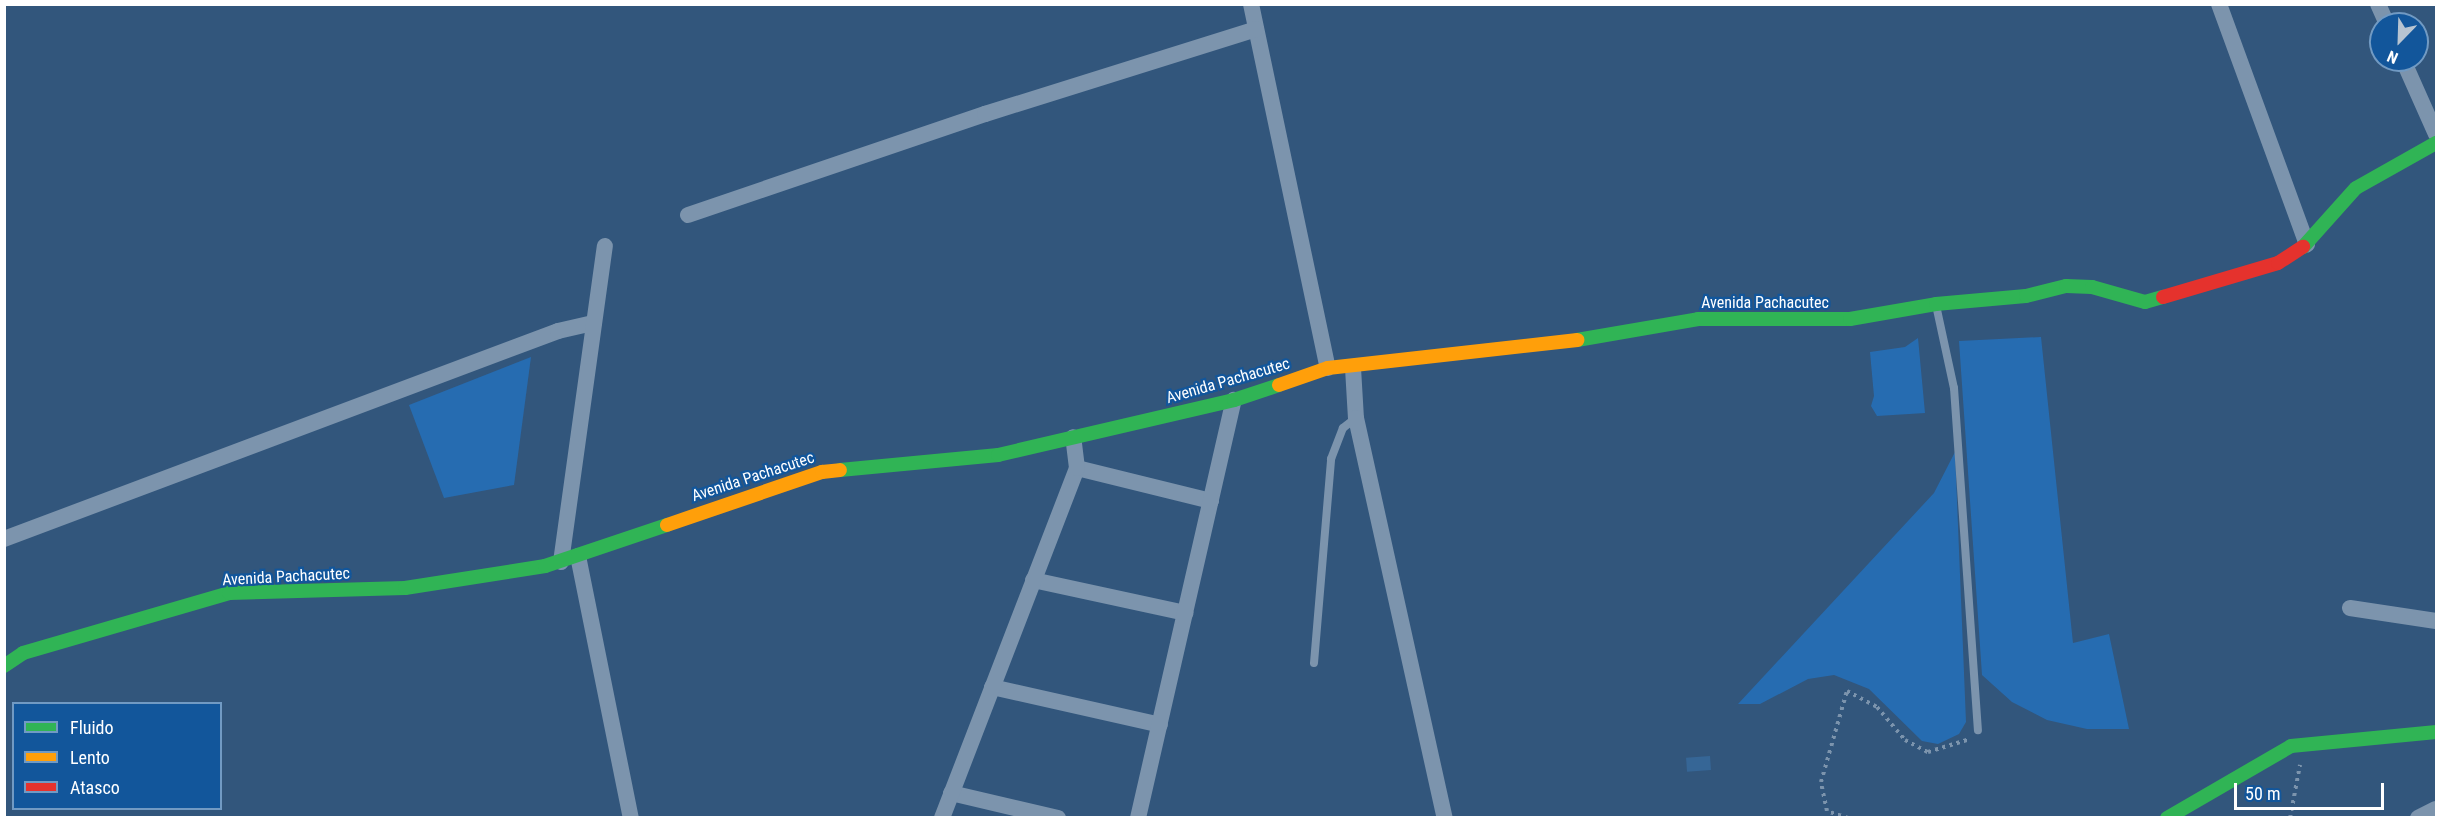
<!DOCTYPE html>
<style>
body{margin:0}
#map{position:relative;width:2441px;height:822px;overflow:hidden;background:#32567c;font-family:"Roboto Condensed",sans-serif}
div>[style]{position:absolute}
.green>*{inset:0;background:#266cb1}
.water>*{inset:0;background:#366696;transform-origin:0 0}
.path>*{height:4px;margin-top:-2px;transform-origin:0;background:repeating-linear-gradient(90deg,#7c94ad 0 3px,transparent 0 7.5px)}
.lane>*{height:8px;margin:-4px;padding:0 4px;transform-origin:4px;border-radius:4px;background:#7c94ad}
.street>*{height:16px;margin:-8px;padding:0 8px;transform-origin:8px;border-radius:8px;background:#7c94ad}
.fast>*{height:14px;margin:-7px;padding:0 7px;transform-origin:7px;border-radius:7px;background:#30b455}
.slow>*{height:14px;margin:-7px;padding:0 7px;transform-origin:7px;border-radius:7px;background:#ff9f0a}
.jam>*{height:14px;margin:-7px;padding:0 7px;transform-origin:7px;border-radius:7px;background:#e5322d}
span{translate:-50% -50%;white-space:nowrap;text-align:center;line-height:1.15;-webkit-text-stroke:4.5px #12569b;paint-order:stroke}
.street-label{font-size:16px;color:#fff}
.frame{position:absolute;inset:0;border:6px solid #fff;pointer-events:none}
.legend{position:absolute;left:12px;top:702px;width:210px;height:108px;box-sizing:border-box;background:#12569b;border:2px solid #719ac3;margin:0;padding:8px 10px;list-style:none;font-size:18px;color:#fff}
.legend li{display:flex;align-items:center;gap:12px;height:30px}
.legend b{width:30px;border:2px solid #719ac3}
.north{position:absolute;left:2369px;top:12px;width:60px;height:60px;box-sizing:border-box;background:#12569b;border:2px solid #719ac3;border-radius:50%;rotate:203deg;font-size:16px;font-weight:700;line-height:24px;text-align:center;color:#fff}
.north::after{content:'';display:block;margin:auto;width:21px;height:27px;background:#b7c4d1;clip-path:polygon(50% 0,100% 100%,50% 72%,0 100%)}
.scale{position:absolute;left:2234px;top:783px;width:150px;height:27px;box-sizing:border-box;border:3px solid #fff;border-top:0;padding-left:8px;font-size:18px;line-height:21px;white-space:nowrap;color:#fff;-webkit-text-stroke:4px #12569b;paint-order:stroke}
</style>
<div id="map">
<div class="green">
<i style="clip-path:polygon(2041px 337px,2073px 643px,2109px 634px,2129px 729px,2087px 729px,2047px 720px,2012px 702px,1982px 675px,1959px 341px)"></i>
<i style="clip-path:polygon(1918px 338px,1925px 413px,1877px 416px,1871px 406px,1874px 396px,1870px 352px,1905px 347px)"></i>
<i style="clip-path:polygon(531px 357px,514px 485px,444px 498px,409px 405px)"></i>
<i style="clip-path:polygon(1955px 452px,1966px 722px,1959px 734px,1938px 744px,1922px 741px,1869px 689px,1834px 675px,1808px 679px,1760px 704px,1738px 704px,1934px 493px)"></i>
</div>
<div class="water">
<i style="left:1710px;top:756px;width:14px;height:24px;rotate:86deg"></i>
</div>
<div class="path">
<i style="left:1848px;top:818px;width:22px;rotate:-162deg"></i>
<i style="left:1827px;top:811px;width:30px;rotate:-102deg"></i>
<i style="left:1821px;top:782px;width:95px;rotate:-74.1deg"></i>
<i style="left:1847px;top:691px;width:34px;rotate:28deg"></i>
<i style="left:1877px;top:707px;width:43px;rotate:49.7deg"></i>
<i style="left:1905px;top:740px;width:26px;rotate:28deg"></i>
<i style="left:1928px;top:752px;width:44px;rotate:-17.2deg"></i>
<i style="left:2290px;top:818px;width:54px;rotate:-79.3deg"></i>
</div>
<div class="lane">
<i style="left:1936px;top:305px;width:85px;rotate:77.8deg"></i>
<i style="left:1954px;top:388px;width:343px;rotate:86deg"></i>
<i style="left:1314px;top:663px;width:205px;rotate:-85.2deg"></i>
<i style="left:1331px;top:459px;width:33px;rotate:-69deg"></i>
<i style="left:1343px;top:428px;width:16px;rotate:-38deg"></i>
</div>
<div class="street">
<i style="left:1251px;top:4px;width:372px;rotate:78.1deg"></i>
<i style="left:2219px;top:4px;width:256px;rotate:69.9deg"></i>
<i style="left:2378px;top:4px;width:22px;rotate:66deg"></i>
<i style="left:2403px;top:60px;width:81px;rotate:66deg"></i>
<i style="left:688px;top:215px;width:314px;rotate:-18.8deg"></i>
<i style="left:985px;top:114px;width:284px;rotate:-17.4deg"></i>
<i style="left:1353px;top:368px;width:50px;rotate:86.6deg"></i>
<i style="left:1356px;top:418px;width:410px;rotate:77.5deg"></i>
<i style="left:1077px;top:468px;width:138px;rotate:13.8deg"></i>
<i style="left:4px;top:539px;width:592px;rotate:-20.58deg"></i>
<i style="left:558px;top:331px;width:37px;rotate:-13deg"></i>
<i style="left:578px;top:556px;width:267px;rotate:78.6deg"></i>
<i style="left:561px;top:562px;width:319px;rotate:-82.1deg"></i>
<i style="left:1033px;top:580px;width:156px;rotate:12.2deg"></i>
<i style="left:2350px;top:608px;width:87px;rotate:8.6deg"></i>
<i style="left:992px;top:687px;width:172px;rotate:12.7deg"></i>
<i style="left:951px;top:793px;width:110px;rotate:13.2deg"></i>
<i style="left:942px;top:818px;width:375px;rotate:-68.9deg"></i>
<i style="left:1077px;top:468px;width:31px;rotate:-97deg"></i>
<i style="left:1138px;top:818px;width:429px;rotate:-77.1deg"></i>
<i style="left:2418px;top:818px;width:20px;rotate:-27deg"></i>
</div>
<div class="fast">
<i style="left:2303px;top:247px;width:79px;rotate:-48.1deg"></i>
<i style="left:2356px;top:188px;width:92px;rotate:-29.4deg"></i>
<i style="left:1577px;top:340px;width:123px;rotate:-9.8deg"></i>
<i style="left:1698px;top:319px;width:152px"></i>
<i style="left:1850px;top:319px;width:87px;rotate:-9.9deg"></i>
<i style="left:1936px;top:304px;width:90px;rotate:-5.1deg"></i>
<i style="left:2026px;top:296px;width:41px;rotate:-14deg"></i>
<i style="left:2066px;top:286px;width:26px;rotate:2deg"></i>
<i style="left:2092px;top:287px;width:55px;rotate:15.8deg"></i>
<i style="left:2145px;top:302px;width:19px;rotate:-16deg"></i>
<i style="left:840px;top:470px;width:159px;rotate:-5.4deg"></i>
<i style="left:998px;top:455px;width:242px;rotate:-13.1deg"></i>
<i style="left:1234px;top:400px;width:47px;rotate:-18.4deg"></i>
<i style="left:4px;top:666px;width:23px;rotate:-34deg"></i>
<i style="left:23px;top:653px;width:215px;rotate:-16.2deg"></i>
<i style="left:229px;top:593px;width:176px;rotate:-1.6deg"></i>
<i style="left:405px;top:588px;width:142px;rotate:-8.9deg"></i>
<i style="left:545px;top:566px;width:129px;rotate:-18.6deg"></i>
<i style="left:2167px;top:818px;width:143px;rotate:-30.1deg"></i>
<i style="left:2291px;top:746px;width:146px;rotate:-5.5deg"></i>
</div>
<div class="slow">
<i style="left:1279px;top:385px;width:52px;rotate:-19.1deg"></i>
<i style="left:1328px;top:368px;width:251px;rotate:-6.4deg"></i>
<i style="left:667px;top:525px;width:164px;rotate:-18.9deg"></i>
<i style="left:822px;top:472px;width:18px;rotate:-6deg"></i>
</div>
<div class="jam">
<i style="left:2163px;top:297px;width:120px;rotate:-16.5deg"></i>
<i style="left:2278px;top:263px;width:30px;rotate:-33deg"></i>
</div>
<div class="street-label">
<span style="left:1765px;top:303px">Avenida Pachacutec</span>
<span style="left:1228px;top:381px;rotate:-16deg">Avenida Pachacutec</span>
<span style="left:753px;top:477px;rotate:-18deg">Avenida Pachacutec</span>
<span style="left:286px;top:577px;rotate:-3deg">Avenida Pachacutec</span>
</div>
<div class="frame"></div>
<ul class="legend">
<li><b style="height:8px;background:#30b455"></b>Fluido</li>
<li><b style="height:8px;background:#ff9f0a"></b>Lento</li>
<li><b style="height:8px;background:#e5322d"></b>Atasco</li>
</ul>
<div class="north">N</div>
<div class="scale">50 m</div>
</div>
